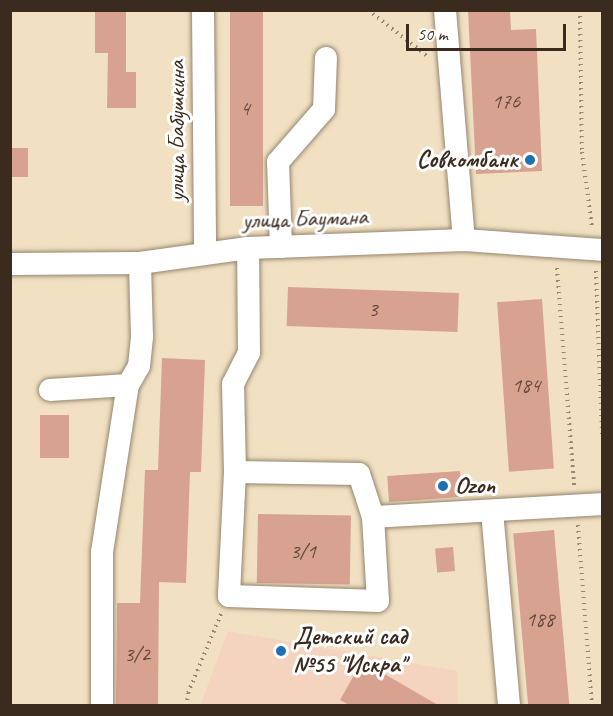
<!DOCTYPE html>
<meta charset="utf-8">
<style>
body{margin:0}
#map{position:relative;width:613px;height:716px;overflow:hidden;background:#f1e0c1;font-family:Caveat,sans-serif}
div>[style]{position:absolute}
.built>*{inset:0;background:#f4d4bf}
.building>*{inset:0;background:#d7a290;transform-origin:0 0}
.path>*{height:4px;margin-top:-2px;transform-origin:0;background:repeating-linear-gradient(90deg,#968570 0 1.5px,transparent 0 6px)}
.roads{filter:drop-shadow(0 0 2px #968570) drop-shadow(0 0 2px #968570)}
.minor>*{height:22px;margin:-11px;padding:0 11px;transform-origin:11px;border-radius:11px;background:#fff}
.dots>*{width:16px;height:16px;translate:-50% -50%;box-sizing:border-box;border:3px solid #fff;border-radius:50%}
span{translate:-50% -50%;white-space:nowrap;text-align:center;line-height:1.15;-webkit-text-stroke:6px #fff;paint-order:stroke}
.number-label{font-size:21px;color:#62483a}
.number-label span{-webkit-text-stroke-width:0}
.street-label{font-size:24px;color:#3b2a1e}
.poi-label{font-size:24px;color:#3b2a1e;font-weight:700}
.right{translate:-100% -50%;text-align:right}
.left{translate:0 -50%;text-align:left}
.frame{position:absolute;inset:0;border:12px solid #3b2a1e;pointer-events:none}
.scale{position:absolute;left:406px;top:24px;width:160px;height:27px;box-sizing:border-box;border:3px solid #3b2a1e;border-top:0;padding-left:8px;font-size:18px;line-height:21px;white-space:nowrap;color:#3b2a1e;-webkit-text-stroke:4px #fff;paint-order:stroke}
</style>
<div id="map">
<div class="built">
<i style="clip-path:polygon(228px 631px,457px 671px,458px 705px,200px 706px)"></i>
</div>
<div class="building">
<i style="left:230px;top:10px;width:33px;height:196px"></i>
<i style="clip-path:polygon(468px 10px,510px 10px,511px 30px,536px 29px,542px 171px,476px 174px)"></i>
<i style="clip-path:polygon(95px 12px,126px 12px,126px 72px,136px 72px,136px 108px,107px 108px,108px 53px,95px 53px)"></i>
<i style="left:10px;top:148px;width:18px;height:29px"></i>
<i style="left:288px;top:287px;width:171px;height:39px;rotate:2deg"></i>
<i style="left:542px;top:299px;width:170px;height:45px;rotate:86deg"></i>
<i style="clip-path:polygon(162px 358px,205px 360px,201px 472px,190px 472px,186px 583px,159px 582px,158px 705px,116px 705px,117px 603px,140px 603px,145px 470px,158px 470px)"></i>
<i style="left:40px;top:415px;width:29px;height:43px"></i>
<i style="left:460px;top:471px;width:26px;height:73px;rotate:86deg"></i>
<i style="left:258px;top:514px;width:93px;height:69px;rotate:1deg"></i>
<i style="left:554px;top:530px;width:176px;height:41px;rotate:85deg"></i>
<i style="left:453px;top:547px;width:24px;height:18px;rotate:85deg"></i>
<i style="clip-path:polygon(362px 661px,438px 705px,349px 705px,340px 700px)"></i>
</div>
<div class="path">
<i style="left:368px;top:10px;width:75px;rotate:37.9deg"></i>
<i style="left:580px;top:10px;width:142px;rotate:89.2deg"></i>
<i style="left:582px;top:152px;width:77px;rotate:82.5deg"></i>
<i style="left:557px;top:268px;width:218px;rotate:85.5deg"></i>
<i style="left:596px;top:271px;width:164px;rotate:87.9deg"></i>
<i style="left:578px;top:525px;width:182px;rotate:85.6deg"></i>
<i style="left:187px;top:706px;width:13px;rotate:-86deg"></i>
<i style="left:188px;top:693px;width:86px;rotate:-67.3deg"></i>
</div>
<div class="roads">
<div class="minor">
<i style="left:203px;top:10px;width:242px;rotate:89.5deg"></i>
<i style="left:445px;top:10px;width:231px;rotate:85.3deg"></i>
<i style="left:281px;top:247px;width:85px;rotate:-92deg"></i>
<i style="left:278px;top:162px;width:70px;rotate:-49deg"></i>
<i style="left:324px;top:109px;width:51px;rotate:-87.8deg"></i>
<i style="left:10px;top:264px;width:130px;rotate:-0.4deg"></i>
<i style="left:140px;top:263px;width:109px;rotate:-7.9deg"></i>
<i style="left:248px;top:248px;width:216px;rotate:-2.1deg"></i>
<i style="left:464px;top:240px;width:138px;rotate:4.1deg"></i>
<i style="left:50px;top:390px;width:78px;rotate:-3.7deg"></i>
<i style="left:128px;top:385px;width:22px;rotate:-60deg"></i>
<i style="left:139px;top:366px;width:30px;rotate:-84deg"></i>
<i style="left:142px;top:336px;width:73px;rotate:-91.6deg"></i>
<i style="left:235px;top:472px;width:88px;rotate:-91.3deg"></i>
<i style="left:233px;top:384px;width:35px;rotate:-63deg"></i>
<i style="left:249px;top:353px;width:105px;rotate:-90.5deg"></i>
<i style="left:492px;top:511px;width:196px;rotate:85deg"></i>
<i style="left:373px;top:517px;width:45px;rotate:-108deg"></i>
<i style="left:359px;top:474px;width:124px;rotate:-179.1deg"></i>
<i style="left:235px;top:472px;width:124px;rotate:92.8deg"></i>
<i style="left:229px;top:596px;width:149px;rotate:1.9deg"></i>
<i style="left:378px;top:601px;width:84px;rotate:-93.4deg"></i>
<i style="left:373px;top:517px;width:229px;rotate:-3.2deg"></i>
<i style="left:102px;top:706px;width:154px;rotate:-90deg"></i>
<i style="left:102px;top:552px;width:169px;rotate:-81.2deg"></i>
</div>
</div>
<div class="dots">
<i style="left:530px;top:160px;background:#1f6fb2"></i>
<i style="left:443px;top:486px;background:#1f6fb2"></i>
<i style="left:281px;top:651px;background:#1f6fb2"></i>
</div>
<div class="number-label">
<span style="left:506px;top:101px">176</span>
<span style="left:245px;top:108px">4</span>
<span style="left:373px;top:309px">3</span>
<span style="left:526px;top:385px">184</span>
<span style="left:303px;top:551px">3/1</span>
<span style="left:540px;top:619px">188</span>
<span style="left:137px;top:654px">3/2</span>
</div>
<div class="street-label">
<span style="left:177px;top:131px;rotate:-90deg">улица Бабушкина</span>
<span style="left:305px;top:219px;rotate:-2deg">улица Баумана</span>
</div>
<div class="poi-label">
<span class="right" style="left:518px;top:160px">Совкомбанк</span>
<span class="left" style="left:455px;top:486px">Ozon</span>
<span class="left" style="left:293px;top:651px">Детский сад<br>№55 "Искра"</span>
</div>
<div class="frame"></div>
<div class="scale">50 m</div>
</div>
